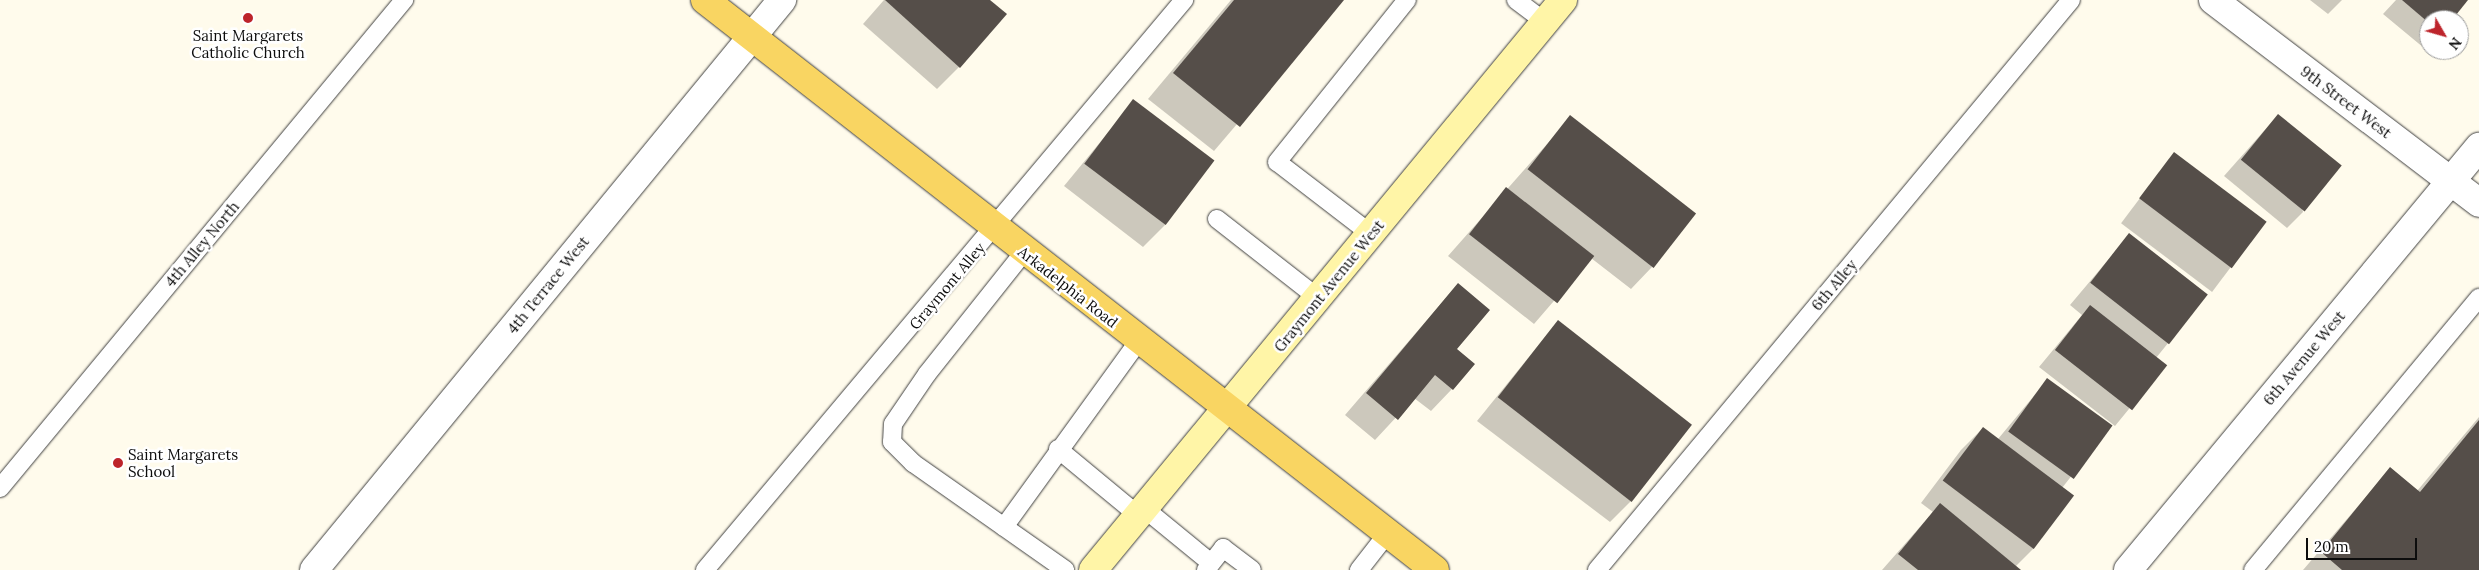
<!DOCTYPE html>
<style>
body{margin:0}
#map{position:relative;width:2479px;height:570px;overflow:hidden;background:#fffbec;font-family:Lora,serif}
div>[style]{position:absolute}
.shadow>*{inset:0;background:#0003;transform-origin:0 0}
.building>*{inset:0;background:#554e49;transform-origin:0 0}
.roads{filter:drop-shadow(0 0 1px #404040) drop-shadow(0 0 1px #404040)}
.lane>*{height:18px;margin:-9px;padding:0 9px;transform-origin:9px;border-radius:9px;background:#fff}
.street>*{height:28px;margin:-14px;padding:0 14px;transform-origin:14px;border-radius:14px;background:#fff}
.secondary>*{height:28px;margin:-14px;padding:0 14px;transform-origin:14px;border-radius:14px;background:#fff5a7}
.primary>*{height:28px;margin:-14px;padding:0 14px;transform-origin:14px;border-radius:14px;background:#f9d562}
.dots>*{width:14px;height:14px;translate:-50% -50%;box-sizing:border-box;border:2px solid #fff;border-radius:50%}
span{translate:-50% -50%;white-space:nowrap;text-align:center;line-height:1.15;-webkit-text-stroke:5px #fff;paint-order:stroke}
.poi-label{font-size:15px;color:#0d0d0d}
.left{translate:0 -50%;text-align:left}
.street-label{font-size:15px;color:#0d0d0d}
.north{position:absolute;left:2419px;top:10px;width:50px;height:50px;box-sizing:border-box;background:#fff;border:1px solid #9e9e9e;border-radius:50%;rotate:128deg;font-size:14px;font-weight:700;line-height:20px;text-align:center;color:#0d0d0d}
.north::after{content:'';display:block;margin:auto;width:18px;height:22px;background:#bd242b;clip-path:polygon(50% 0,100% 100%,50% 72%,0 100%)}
.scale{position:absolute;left:2306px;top:538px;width:111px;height:22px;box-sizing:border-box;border:2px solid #0d0d0d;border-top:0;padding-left:6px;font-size:15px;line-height:18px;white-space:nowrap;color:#0d0d0d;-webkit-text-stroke:4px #fff;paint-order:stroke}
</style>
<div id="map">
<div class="shadow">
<i style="clip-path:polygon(884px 0,988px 0,959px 67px,937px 89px,863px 24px)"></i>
<i style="clip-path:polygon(1231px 0,1343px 0,1214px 151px,1148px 99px)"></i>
<i style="clip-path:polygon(2310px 0,2342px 0,2328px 14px)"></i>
<i style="clip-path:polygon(2396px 0,2467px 0,2429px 20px,2429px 43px,2424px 48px,2383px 14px)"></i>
<i style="clip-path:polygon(1134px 101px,1165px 225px,1143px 247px,1064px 186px)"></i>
<i style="clip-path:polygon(2278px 115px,2303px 212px,2287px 228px,2224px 176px)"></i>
<i style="clip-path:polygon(1571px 117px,1652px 267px,1631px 289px,1591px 258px,1534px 324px,1448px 256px)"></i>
<i style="left:2174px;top:153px;width:114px;height:88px;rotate:37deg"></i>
<i style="clip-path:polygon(2129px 235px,2207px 295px,2156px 358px,2165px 365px,2115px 426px,2039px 367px,2082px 315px,2070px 305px)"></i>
<i style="clip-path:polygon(1458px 284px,1452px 389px,1431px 411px,1414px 398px,1375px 440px,1345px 415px)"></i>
<i style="clip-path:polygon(1558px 321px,1631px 501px,1610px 522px,1477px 421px)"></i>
<i style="clip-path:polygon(2047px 380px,2110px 427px,2062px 488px,2033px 549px,2015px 567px,2019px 570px,1882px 570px,1933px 512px,1921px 503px,1961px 450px,1983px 428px,1998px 439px)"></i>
<i style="clip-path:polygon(2479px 417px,2479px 570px,2303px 570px,2390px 469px,2417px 491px)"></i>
</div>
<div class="building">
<i style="clip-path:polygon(885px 0,990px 0,1007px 14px,960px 68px)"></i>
<i style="clip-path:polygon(1234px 0,1344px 0,1240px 127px,1173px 73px)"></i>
<i style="clip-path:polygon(2402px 0,2468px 0,2452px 20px,2429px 23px)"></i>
<i style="left:1133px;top:99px;width:102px;height:81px;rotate:37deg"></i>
<i style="left:2278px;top:114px;width:82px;height:59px;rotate:39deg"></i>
<i style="left:1570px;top:115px;width:160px;height:69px;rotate:38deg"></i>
<i style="left:2174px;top:152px;width:116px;height:58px;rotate:37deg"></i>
<i style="left:1506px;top:187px;width:112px;height:60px;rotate:38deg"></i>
<i style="left:2129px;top:233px;width:100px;height:63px;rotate:38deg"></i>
<i style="clip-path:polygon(1458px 283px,1490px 310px,1457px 349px,1475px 364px,1453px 390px,1435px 375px,1398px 420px,1366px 393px)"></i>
<i style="left:2090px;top:305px;width:98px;height:57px;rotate:38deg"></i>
<i style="left:1558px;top:320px;width:170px;height:98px;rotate:38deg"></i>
<i style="left:2047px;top:378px;width:81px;height:66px;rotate:36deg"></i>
<i style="clip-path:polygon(2479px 420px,2479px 570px,2342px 570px,2321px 552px,2390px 467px,2420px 492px)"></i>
<i style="left:1983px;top:427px;width:114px;height:67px;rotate:37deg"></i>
<i style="clip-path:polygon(1940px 503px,2021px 570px,1918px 570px,1898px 554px)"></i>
</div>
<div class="roads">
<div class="lane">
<i style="left:1516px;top:0;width:36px;rotate:37deg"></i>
<i style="left:1217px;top:219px;width:128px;rotate:38deg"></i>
<i style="left:1371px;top:234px;width:118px;rotate:-142.5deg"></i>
<i style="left:1277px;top:162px;width:208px;rotate:-51.3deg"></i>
<i style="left:1024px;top:252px;width:156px;rotate:128.5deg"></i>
<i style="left:927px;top:374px;width:60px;rotate:124.2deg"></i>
<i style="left:893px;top:424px;width:18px;rotate:93deg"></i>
<i style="left:892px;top:442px;width:30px;rotate:45deg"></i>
<i style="left:913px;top:463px;width:186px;rotate:35.1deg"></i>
<i style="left:1058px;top:449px;width:105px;rotate:39.6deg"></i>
<i style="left:0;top:488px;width:634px;rotate:-50.38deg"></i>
<i style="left:1145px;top:509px;width:85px;rotate:39.3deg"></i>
<i style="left:1004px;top:527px;width:228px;rotate:-54.1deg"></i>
<i style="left:705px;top:570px;width:745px;rotate:-49.96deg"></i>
<i style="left:1206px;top:570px;width:28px;rotate:-52deg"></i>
<i style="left:1223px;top:548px;width:36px;rotate:37deg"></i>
<i style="left:1359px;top:570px;width:46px;rotate:-52.1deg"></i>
<i style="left:1597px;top:570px;width:741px;rotate:-50.25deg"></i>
<i style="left:2253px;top:570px;width:354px;rotate:-50.3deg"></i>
</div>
<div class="street">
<i style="left:2213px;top:0;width:335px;rotate:37.3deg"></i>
<i style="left:314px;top:570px;width:738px;rotate:-50.61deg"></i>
<i style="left:2128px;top:570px;width:550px;rotate:-50.31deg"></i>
</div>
<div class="secondary">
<i style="left:1093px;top:570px;width:739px;rotate:-50.49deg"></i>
</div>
<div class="primary">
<i style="left:705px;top:0;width:926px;rotate:37.98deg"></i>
</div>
</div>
<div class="dots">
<i style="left:248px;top:18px;background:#bd242b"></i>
<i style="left:118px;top:463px;background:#bd242b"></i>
</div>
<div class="poi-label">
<span style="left:248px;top:44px">Saint Margarets<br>Catholic Church</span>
<span class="left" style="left:128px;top:463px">Saint Margarets<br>School</span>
</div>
<div class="street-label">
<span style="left:2346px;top:102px;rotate:37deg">9th Street West</span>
<span style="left:202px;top:244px;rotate:-50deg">4th Alley North</span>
<span style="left:548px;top:285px;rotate:-51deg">4th Terrace West</span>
<span style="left:1834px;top:285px;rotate:-50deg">6th Alley</span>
<span style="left:947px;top:286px;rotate:-50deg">Graymont Alley</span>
<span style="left:1329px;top:286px;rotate:-51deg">Graymont Avenue West</span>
<span style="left:1068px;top:287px;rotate:38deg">Arkadelphia Road</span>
<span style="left:2304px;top:358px;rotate:-50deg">6th Avenue West</span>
</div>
<div class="north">N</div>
<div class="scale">20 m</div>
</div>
